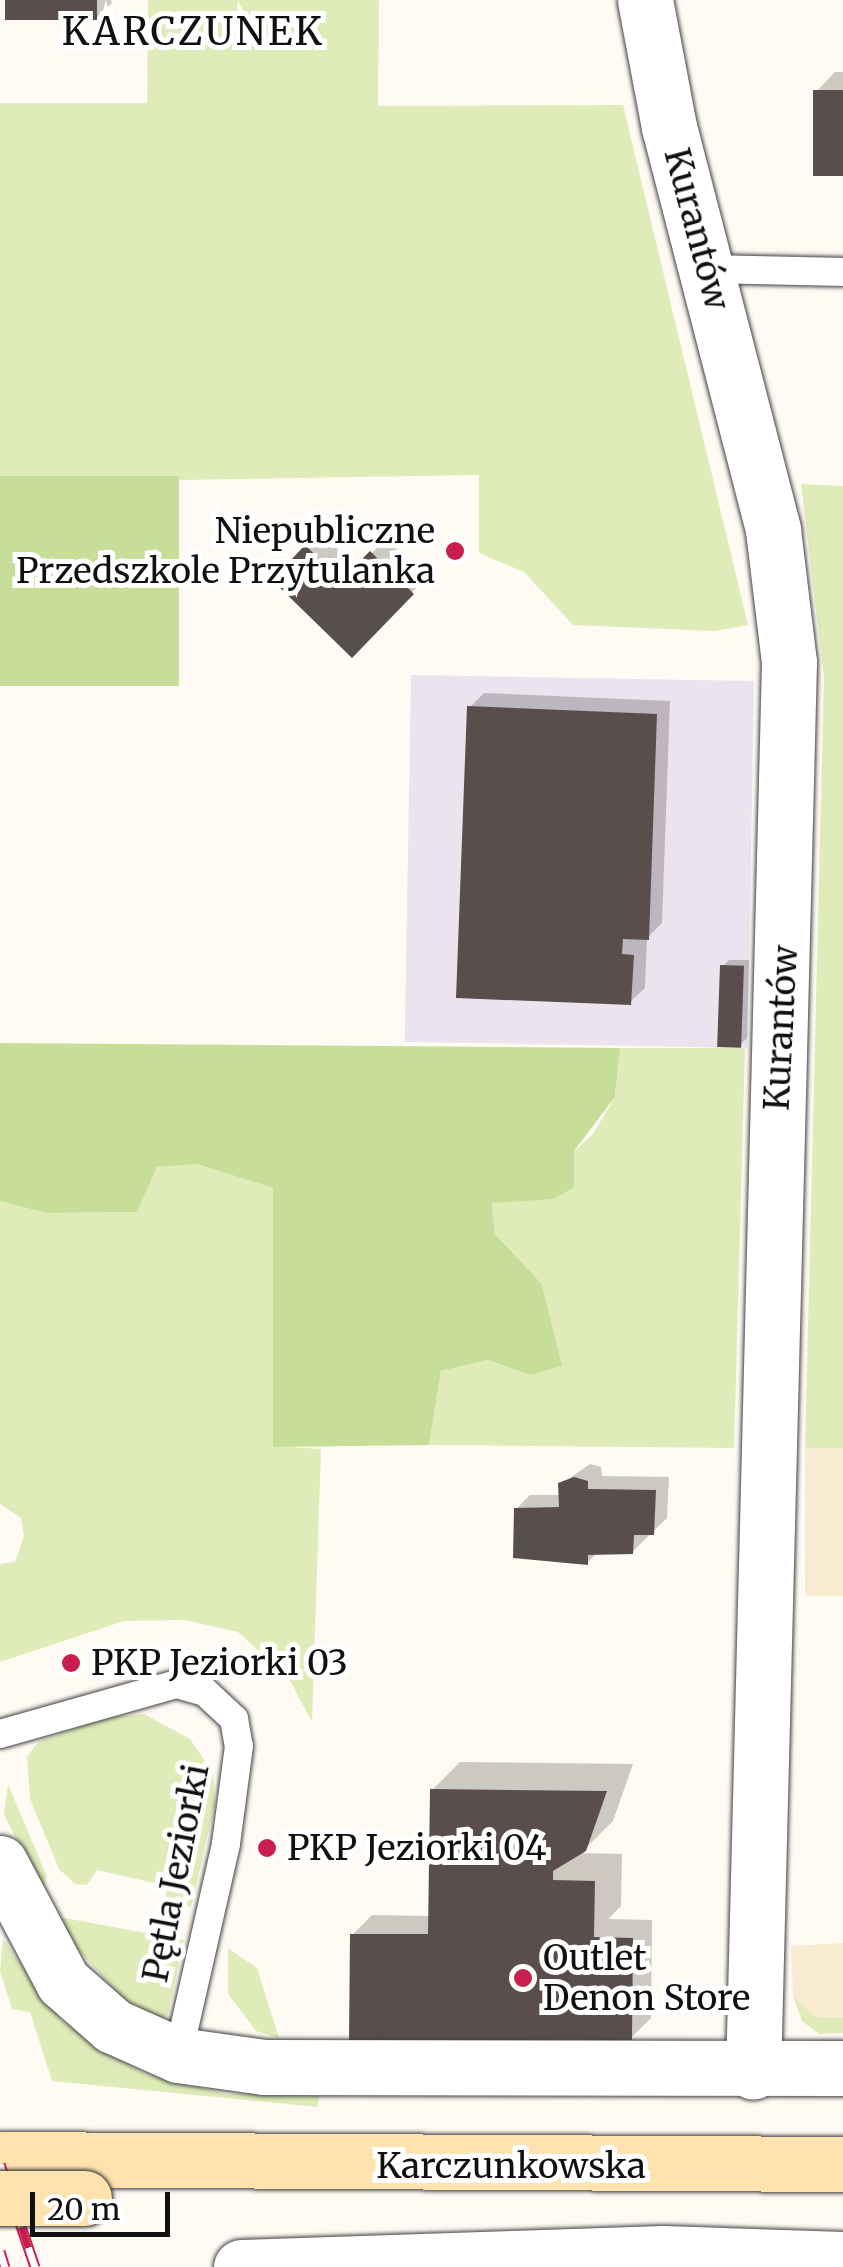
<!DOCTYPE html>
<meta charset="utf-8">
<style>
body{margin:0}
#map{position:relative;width:843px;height:2267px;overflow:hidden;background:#fffaf3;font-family:Merriweather,serif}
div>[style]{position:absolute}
.industrial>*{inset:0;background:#ebe4ee;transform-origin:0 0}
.farmland>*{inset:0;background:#f7ebd1;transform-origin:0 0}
.green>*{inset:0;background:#dfecb9}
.forest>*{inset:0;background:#c7de98;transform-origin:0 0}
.shadow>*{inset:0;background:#0003}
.building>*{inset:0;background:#594e4b;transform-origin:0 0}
.roads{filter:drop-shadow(0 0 2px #434343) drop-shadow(0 0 2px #434343)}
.lane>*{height:28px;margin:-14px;padding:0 14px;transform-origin:14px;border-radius:14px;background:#fff}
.street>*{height:55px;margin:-27.5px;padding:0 27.5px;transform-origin:27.5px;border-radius:27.5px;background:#fff}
.secondary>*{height:55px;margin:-27.5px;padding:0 27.5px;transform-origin:27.5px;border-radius:27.5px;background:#ffe3ae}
.rail>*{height:11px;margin-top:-5.5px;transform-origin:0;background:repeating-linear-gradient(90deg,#fff 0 22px,#c91f4e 0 44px);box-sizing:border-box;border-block:2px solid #c91f4e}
.bridges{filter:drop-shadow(0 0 2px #323232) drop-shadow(0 0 2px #323232)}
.secondary-bridge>*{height:55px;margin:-27.5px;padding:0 27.5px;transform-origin:27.5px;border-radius:27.5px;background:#ffe3ae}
.dots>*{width:28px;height:28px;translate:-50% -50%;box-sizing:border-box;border:5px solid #fff;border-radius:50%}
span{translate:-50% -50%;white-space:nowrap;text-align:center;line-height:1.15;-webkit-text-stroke:10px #fff;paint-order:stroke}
.street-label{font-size:35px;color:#101010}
.poi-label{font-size:35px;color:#101010}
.right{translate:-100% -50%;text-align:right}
.left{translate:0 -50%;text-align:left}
.neighbourhood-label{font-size:38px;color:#101010;letter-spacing:2.5px}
.scale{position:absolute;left:30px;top:2192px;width:140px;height:45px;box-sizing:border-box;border:5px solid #101010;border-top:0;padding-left:12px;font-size:30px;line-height:35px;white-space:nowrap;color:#101010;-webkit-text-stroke:8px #fff;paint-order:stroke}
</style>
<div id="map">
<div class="industrial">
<i style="left:754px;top:681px;width:367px;height:343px;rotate:91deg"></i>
</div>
<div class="farmland">
<i style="left:805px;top:1448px;width:38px;height:148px"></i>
<i style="clip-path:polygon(843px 1943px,843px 2018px,815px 2017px,793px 1996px,791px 1946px)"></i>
</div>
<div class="green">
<i style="clip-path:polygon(148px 0,379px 0,378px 106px,623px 105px,748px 625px,714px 631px,573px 625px,524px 572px,479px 553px,479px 475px,0 483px,0 103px,147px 103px)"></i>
<i style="clip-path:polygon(801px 484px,843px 486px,843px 1448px,805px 1448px,824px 677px)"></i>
<i style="clip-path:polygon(620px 1048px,745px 1048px,734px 1448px,429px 1445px,441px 1371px,488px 1360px,530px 1375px,541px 1283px,495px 1234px,492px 1202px,522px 1199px,593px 1134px,615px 1097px)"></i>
<i style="clip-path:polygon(197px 1164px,273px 1188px,273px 1446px,321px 1449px,312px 1722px,288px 1677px,238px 1632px,185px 1620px,124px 1621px,0 1662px,0 1564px,15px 1562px,24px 1536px,21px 1518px,0 1504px,0 1201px,46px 1213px,137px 1212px,157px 1167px)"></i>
<i style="clip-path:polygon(144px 1714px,190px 1739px,213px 1773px,215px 1804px,191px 1907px,165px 1901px,167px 1886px,97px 1870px,87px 1885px,75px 1884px,59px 1869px,30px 1799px,27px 1757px,38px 1742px,103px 1718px)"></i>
<i style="clip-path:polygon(8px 1784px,47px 1877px,42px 1891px,4px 1814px)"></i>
<i style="clip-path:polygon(59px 1917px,184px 1940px,168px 2014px,162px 2020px,121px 1997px,65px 1935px)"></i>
<i style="clip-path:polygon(3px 1939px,62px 2021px,116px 2058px,144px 2073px,226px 2094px,320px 2094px,317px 2107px,52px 2081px,30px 2012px,12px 2009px,0 1971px)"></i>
<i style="clip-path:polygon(228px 1948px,257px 1968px,279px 2038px,256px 2031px,228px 1994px)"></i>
<i style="clip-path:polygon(793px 1996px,815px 2017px,843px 2018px,843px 2033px,819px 2034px,802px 2021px)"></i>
</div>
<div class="forest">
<i style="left:179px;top:476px;width:210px;height:179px;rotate:90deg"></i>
<i style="clip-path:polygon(0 1043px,620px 1048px,615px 1097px,574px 1151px,574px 1187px,554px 1199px,492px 1203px,495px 1234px,541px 1283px,562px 1366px,530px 1375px,488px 1360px,441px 1371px,429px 1445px,273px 1447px,273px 1188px,197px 1164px,157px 1167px,137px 1212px,46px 1213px,0 1201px)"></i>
</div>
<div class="shadow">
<i style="clip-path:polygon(7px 0,111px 0,112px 3px,97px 17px)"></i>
<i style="clip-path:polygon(835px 72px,843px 72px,843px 173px,816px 92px)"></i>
<i style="clip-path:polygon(321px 533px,357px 568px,386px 539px,426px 578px,352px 654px,275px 580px)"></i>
<i style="clip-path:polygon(484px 693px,670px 701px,662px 923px,647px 938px,645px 988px,630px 1002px,470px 707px)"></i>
<i style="clip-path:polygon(729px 960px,749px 960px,747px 1038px,740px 1045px,722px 967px)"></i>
<i style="clip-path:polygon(590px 1464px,601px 1467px,602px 1476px,669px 1477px,667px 1518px,632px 1552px,598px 1552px,587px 1563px,516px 1509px,530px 1495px,561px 1495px,561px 1484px)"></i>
<i style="clip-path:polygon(460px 1762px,633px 1764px,613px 1821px,581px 1853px,622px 1854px,621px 1906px,608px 1919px,652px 1920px,651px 2018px,631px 2038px,352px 1935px,372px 1915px,430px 1916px,432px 1790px)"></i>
</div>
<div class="building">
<i style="left:5px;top:0;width:92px;height:20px"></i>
<i style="left:813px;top:90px;width:30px;height:86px"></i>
<i style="clip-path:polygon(305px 545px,341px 580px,370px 551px,414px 594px,352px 658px,272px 580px)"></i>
<i style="clip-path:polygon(467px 706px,657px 714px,649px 940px,623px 939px,622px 954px,634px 955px,631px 1005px,456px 998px)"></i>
<i style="left:720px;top:965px;width:24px;height:82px;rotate:2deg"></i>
<i style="clip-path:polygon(574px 1477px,588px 1481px,588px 1489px,656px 1490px,654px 1535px,634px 1535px,633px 1554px,588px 1555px,588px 1565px,513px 1558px,514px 1508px,559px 1507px,558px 1483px)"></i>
<i style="clip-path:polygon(430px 1789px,607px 1791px,586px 1851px,553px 1871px,553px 1880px,595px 1881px,594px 1937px,633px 1938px,632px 2040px,349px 2040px,350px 1934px,428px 1934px)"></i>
</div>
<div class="roads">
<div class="lane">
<i style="left:709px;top:269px;width:134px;rotate:1.3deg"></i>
<i style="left:0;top:1734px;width:184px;rotate:-15.8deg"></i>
<i style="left:177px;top:1684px;width:29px;rotate:16deg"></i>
<i style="left:205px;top:1692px;width:40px;rotate:43deg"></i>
<i style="left:234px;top:1719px;width:27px;rotate:80deg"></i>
<i style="left:239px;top:1746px;width:99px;rotate:97.6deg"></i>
<i style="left:226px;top:1844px;width:216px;rotate:102.8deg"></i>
</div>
<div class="street">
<i style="left:645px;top:0;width:129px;rotate:79.3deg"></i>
<i style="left:669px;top:127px;width:416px;rotate:75.5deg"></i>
<i style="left:773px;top:530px;width:133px;rotate:83.1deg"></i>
<i style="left:789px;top:662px;width:1410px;rotate:91.46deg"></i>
<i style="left:0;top:1863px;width:135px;rotate:62.1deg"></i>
<i style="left:63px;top:1982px;width:67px;rotate:41.3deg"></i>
<i style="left:113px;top:2026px;width:71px;rotate:24deg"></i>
<i style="left:178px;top:2055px;width:87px;rotate:7.9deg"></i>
<i style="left:264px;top:2067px;width:579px;rotate:0.1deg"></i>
<i style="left:241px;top:2267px;width:422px;rotate:-1.9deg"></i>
<i style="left:663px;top:2253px;width:180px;rotate:1.9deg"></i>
</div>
<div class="secondary">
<i style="left:0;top:2159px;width:843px;rotate:0.34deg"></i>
</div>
</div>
<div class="rail">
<i style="left:0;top:2164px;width:109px;rotate:71.2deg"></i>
<i style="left:0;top:2251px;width:17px;rotate:73deg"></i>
</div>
<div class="bridges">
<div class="secondary-bridge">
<i style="left:0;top:2198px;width:84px"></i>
</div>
</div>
<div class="dots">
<i style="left:455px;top:551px;background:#c91f4e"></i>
<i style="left:71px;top:1663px;background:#c91f4e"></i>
<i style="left:267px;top:1848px;background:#c91f4e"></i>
<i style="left:523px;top:1978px;background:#c91f4e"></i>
</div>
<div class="street-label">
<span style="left:697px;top:229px;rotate:75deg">Kurantów</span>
<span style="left:781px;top:1028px;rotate:-87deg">Kurantów</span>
<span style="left:176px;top:1873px;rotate:-79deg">Pętla Jeziorki</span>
<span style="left:511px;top:2166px">Karczunkowska</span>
</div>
<div class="poi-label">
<span class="right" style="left:435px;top:551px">Niepubliczne<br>Przedszkole Przytulanka</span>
<span class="left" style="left:91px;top:1663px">PKP Jeziorki 03</span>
<span class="left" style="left:287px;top:1848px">PKP Jeziorki 04</span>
<span class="left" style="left:543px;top:1978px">Outlet<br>Denon Store</span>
</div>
<div class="neighbourhood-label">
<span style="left:193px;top:32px">KARCZUNEK</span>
</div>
<div class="scale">20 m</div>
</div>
